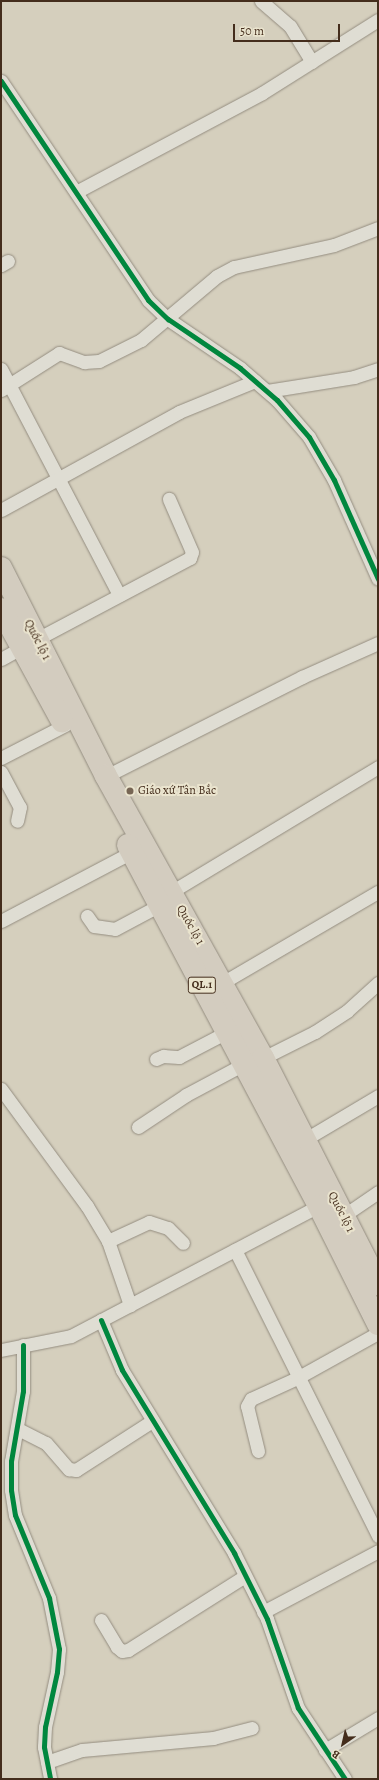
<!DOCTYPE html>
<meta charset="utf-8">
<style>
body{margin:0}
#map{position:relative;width:379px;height:1780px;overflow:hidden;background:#d5cfbd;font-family:Alegreya,serif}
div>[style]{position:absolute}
.roads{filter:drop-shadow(0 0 1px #948d80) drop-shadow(0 0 1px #948d80)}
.minor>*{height:13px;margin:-6.5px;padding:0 6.5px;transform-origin:6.5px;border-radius:6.5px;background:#dfddd3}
.trunk>*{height:22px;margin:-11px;padding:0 11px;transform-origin:11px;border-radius:11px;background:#d3ccbf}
.cycleway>*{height:5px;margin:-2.5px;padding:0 2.5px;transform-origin:2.5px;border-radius:2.5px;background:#00873e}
.dots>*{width:11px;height:11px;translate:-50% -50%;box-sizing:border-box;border:2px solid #eae4ce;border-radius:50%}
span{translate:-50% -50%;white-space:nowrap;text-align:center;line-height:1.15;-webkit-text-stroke:4px #eae4ce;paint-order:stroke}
.shield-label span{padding:1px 3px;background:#eae4ce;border:1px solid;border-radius:3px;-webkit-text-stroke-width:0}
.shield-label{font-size:11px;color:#442d1c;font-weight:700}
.street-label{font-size:12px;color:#442d1c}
.poi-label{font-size:12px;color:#442d1c}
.left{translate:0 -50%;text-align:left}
.frame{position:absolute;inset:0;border:2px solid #442d1c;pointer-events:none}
.north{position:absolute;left:323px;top:1724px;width:40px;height:40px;-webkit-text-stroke:3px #eae4ce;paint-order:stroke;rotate:214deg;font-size:11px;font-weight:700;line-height:16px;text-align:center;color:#442d1c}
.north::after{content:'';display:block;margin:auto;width:14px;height:18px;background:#442d1c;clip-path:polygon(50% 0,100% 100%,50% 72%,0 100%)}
.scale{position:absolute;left:233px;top:24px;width:107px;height:18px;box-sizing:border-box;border:2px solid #442d1c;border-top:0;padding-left:5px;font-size:12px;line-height:14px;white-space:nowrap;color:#442d1c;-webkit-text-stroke:3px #eae4ce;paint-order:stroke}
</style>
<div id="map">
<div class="roads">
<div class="minor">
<i style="left:261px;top:1px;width:38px;rotate:41deg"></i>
<i style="left:290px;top:26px;width:42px;rotate:58.6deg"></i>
<i style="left:1px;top:81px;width:264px;rotate:56.1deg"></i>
<i style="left:148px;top:300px;width:28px;rotate:44deg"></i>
<i style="left:168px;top:319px;width:87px;rotate:34.2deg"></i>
<i style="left:240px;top:368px;width:49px;rotate:40.9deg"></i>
<i style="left:277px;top:400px;width:49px;rotate:49.1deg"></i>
<i style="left:309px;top:437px;width:50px;rotate:59.8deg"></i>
<i style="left:334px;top:480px;width:108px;rotate:66deg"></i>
<i style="left:76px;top:192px;width:211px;rotate:-28deg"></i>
<i style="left:262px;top:93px;width:137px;rotate:-32.2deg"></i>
<i style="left:1px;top:265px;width:8px;rotate:-30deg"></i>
<i style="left:1px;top:369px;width:255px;rotate:62.4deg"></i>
<i style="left:1px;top:390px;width:69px;rotate:-32.5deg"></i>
<i style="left:59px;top:353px;width:27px;rotate:20deg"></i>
<i style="left:84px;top:362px;width:15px;rotate:-4deg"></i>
<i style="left:99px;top:361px;width:47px;rotate:-26.6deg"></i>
<i style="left:141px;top:340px;width:99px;rotate:-40.1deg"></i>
<i style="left:217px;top:276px;width:19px;rotate:-28deg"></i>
<i style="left:234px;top:267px;width:102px;rotate:-12.4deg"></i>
<i style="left:334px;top:245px;width:47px;rotate:-21.1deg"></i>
<i style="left:267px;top:391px;width:88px;rotate:-9.1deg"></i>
<i style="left:354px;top:377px;width:25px;rotate:-18deg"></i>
<i style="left:1px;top:510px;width:203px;rotate:-28.8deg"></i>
<i style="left:179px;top:412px;width:82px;rotate:-22.2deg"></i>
<i style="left:37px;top:639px;width:173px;rotate:-27.9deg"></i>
<i style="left:190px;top:558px;width:6px;rotate:-72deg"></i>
<i style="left:192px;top:552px;width:58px;rotate:-113.5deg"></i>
<i style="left:1px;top:659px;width:23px;rotate:-29deg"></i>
<i style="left:1px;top:758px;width:72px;rotate:-27.3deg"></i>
<i style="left:1px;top:772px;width:40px;rotate:62deg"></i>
<i style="left:20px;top:807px;width:14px;rotate:102deg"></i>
<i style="left:106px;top:776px;width:220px;rotate:-26.8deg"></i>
<i style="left:302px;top:677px;width:83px;rotate:-24.1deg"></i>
<i style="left:171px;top:892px;width:242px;rotate:-31.1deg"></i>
<i style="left:87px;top:916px;width:12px;rotate:55deg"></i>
<i style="left:94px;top:926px;width:21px;rotate:8deg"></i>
<i style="left:115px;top:929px;width:51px;rotate:-28.1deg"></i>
<i style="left:1px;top:921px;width:148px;rotate:-27.8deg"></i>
<i style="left:222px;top:983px;width:181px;rotate:-30.3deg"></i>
<i style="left:263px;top:1058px;width:58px;rotate:-26.6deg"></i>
<i style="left:315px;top:1032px;width:38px;rotate:-33deg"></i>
<i style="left:347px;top:1011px;width:42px;rotate:-42.1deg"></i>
<i style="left:156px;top:1059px;width:8px;rotate:-23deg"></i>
<i style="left:163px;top:1056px;width:16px;rotate:4deg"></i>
<i style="left:179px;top:1057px;width:54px;rotate:-27.5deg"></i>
<i style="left:1px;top:1089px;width:145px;rotate:53.7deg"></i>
<i style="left:87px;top:1206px;width:41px;rotate:59deg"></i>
<i style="left:108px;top:1241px;width:68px;rotate:71deg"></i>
<i style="left:138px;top:1127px;width:58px;rotate:-33.7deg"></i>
<i style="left:186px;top:1095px;width:66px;rotate:-28.1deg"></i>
<i style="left:304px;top:1140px;width:86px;rotate:-30.7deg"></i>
<i style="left:343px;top:1216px;width:42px;rotate:-34.4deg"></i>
<i style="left:108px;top:1241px;width:45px;rotate:-24.9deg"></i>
<i style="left:149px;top:1222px;width:20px;rotate:18deg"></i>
<i style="left:168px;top:1228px;width:21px;rotate:45deg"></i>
<i style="left:235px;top:1250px;width:320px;rotate:63.4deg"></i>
<i style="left:101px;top:1320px;width:54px;rotate:67.2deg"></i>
<i style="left:122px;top:1370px;width:215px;rotate:58.5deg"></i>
<i style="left:234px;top:1553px;width:74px;rotate:63.4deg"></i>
<i style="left:267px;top:1619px;width:94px;rotate:70.8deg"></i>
<i style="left:298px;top:1708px;width:85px;rotate:56.5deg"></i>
<i style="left:23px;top:1345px;width:46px;rotate:90deg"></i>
<i style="left:23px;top:1391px;width:71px;rotate:99.7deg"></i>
<i style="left:11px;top:1461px;width:29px;rotate:90deg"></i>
<i style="left:11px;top:1490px;width:25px;rotate:81deg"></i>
<i style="left:15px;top:1515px;width:90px;rotate:67.7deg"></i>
<i style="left:49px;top:1598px;width:52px;rotate:78.9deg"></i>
<i style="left:59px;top:1649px;width:23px;rotate:95deg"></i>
<i style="left:57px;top:1672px;width:56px;rotate:102.3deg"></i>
<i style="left:45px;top:1727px;width:20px;rotate:93deg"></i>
<i style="left:44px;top:1747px;width:33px;rotate:79deg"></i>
<i style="left:1px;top:1350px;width:71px;rotate:-11.3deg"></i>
<i style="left:71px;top:1336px;width:280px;rotate:-27.7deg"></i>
<i style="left:18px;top:1429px;width:31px;rotate:27deg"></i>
<i style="left:46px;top:1443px;width:35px;rotate:49deg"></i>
<i style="left:69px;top:1469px;width:7px;rotate:8deg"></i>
<i style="left:76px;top:1470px;width:90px;rotate:-32.8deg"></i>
<i style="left:258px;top:1451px;width:46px;rotate:-103.7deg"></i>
<i style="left:247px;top:1406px;width:8px;rotate:-60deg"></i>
<i style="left:251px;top:1399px;width:51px;rotate:-24.5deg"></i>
<i style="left:297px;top:1378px;width:93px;rotate:-29.1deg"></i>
<i style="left:263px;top:1612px;width:130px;rotate:-27.9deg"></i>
<i style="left:101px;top:1620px;width:31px;rotate:59deg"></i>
<i style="left:117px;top:1647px;width:6px;rotate:39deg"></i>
<i style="left:122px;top:1651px;width:6px;rotate:-9deg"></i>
<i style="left:128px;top:1650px;width:138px;rotate:-32.3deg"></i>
<i style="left:325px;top:1750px;width:62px;rotate:-31.1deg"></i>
<i style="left:47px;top:1762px;width:37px;rotate:-19deg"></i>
<i style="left:82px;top:1750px;width:132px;rotate:-5.2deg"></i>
<i style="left:213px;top:1738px;width:40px;rotate:-14.4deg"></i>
</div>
<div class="trunk">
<i style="left:1px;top:568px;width:233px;rotate:63.2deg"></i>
<i style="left:106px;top:776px;width:323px;rotate:60.9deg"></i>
<i style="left:263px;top:1058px;width:254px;rotate:63deg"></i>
<i style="left:1px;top:609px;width:128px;rotate:61.4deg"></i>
<i style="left:128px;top:845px;width:408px;rotate:62.1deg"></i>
<i style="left:319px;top:1206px;width:132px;rotate:63.4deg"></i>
</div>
</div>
<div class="cycleway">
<i style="left:1px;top:81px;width:264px;rotate:56.1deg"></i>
<i style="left:148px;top:300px;width:28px;rotate:44deg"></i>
<i style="left:168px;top:319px;width:87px;rotate:34.2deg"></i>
<i style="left:240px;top:368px;width:49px;rotate:40.9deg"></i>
<i style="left:277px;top:400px;width:49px;rotate:49.1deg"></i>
<i style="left:309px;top:437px;width:50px;rotate:59.8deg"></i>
<i style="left:334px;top:480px;width:108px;rotate:66deg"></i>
<i style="left:101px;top:1320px;width:54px;rotate:67.2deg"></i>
<i style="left:122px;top:1370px;width:215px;rotate:58.5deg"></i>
<i style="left:234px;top:1553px;width:74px;rotate:63.4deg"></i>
<i style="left:267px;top:1619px;width:94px;rotate:70.8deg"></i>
<i style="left:298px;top:1708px;width:85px;rotate:56.5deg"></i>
<i style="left:23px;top:1345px;width:46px;rotate:90deg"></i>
<i style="left:23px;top:1391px;width:71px;rotate:99.7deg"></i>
<i style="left:11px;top:1461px;width:29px;rotate:90deg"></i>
<i style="left:11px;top:1490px;width:25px;rotate:81deg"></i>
<i style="left:15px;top:1515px;width:90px;rotate:67.7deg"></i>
<i style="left:49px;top:1598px;width:52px;rotate:78.9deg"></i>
<i style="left:59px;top:1649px;width:23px;rotate:95deg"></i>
<i style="left:57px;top:1672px;width:56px;rotate:102.3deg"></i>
<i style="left:45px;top:1727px;width:20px;rotate:93deg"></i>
<i style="left:44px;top:1747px;width:33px;rotate:79deg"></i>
</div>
<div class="dots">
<i style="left:130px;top:791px;background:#776654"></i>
</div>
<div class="shield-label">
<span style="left:202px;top:985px">QL.1</span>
</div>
<div class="street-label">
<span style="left:37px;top:640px;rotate:63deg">Quốc lộ 1</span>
<span style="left:190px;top:925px;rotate:61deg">Quốc lộ 1</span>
<span style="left:341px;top:1212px;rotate:63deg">Quốc lộ 1</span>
</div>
<div class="poi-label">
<span class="left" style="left:138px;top:791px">Giáo xứ Tân Bắc</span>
</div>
<div class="frame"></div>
<div class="north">B</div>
<div class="scale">50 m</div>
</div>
